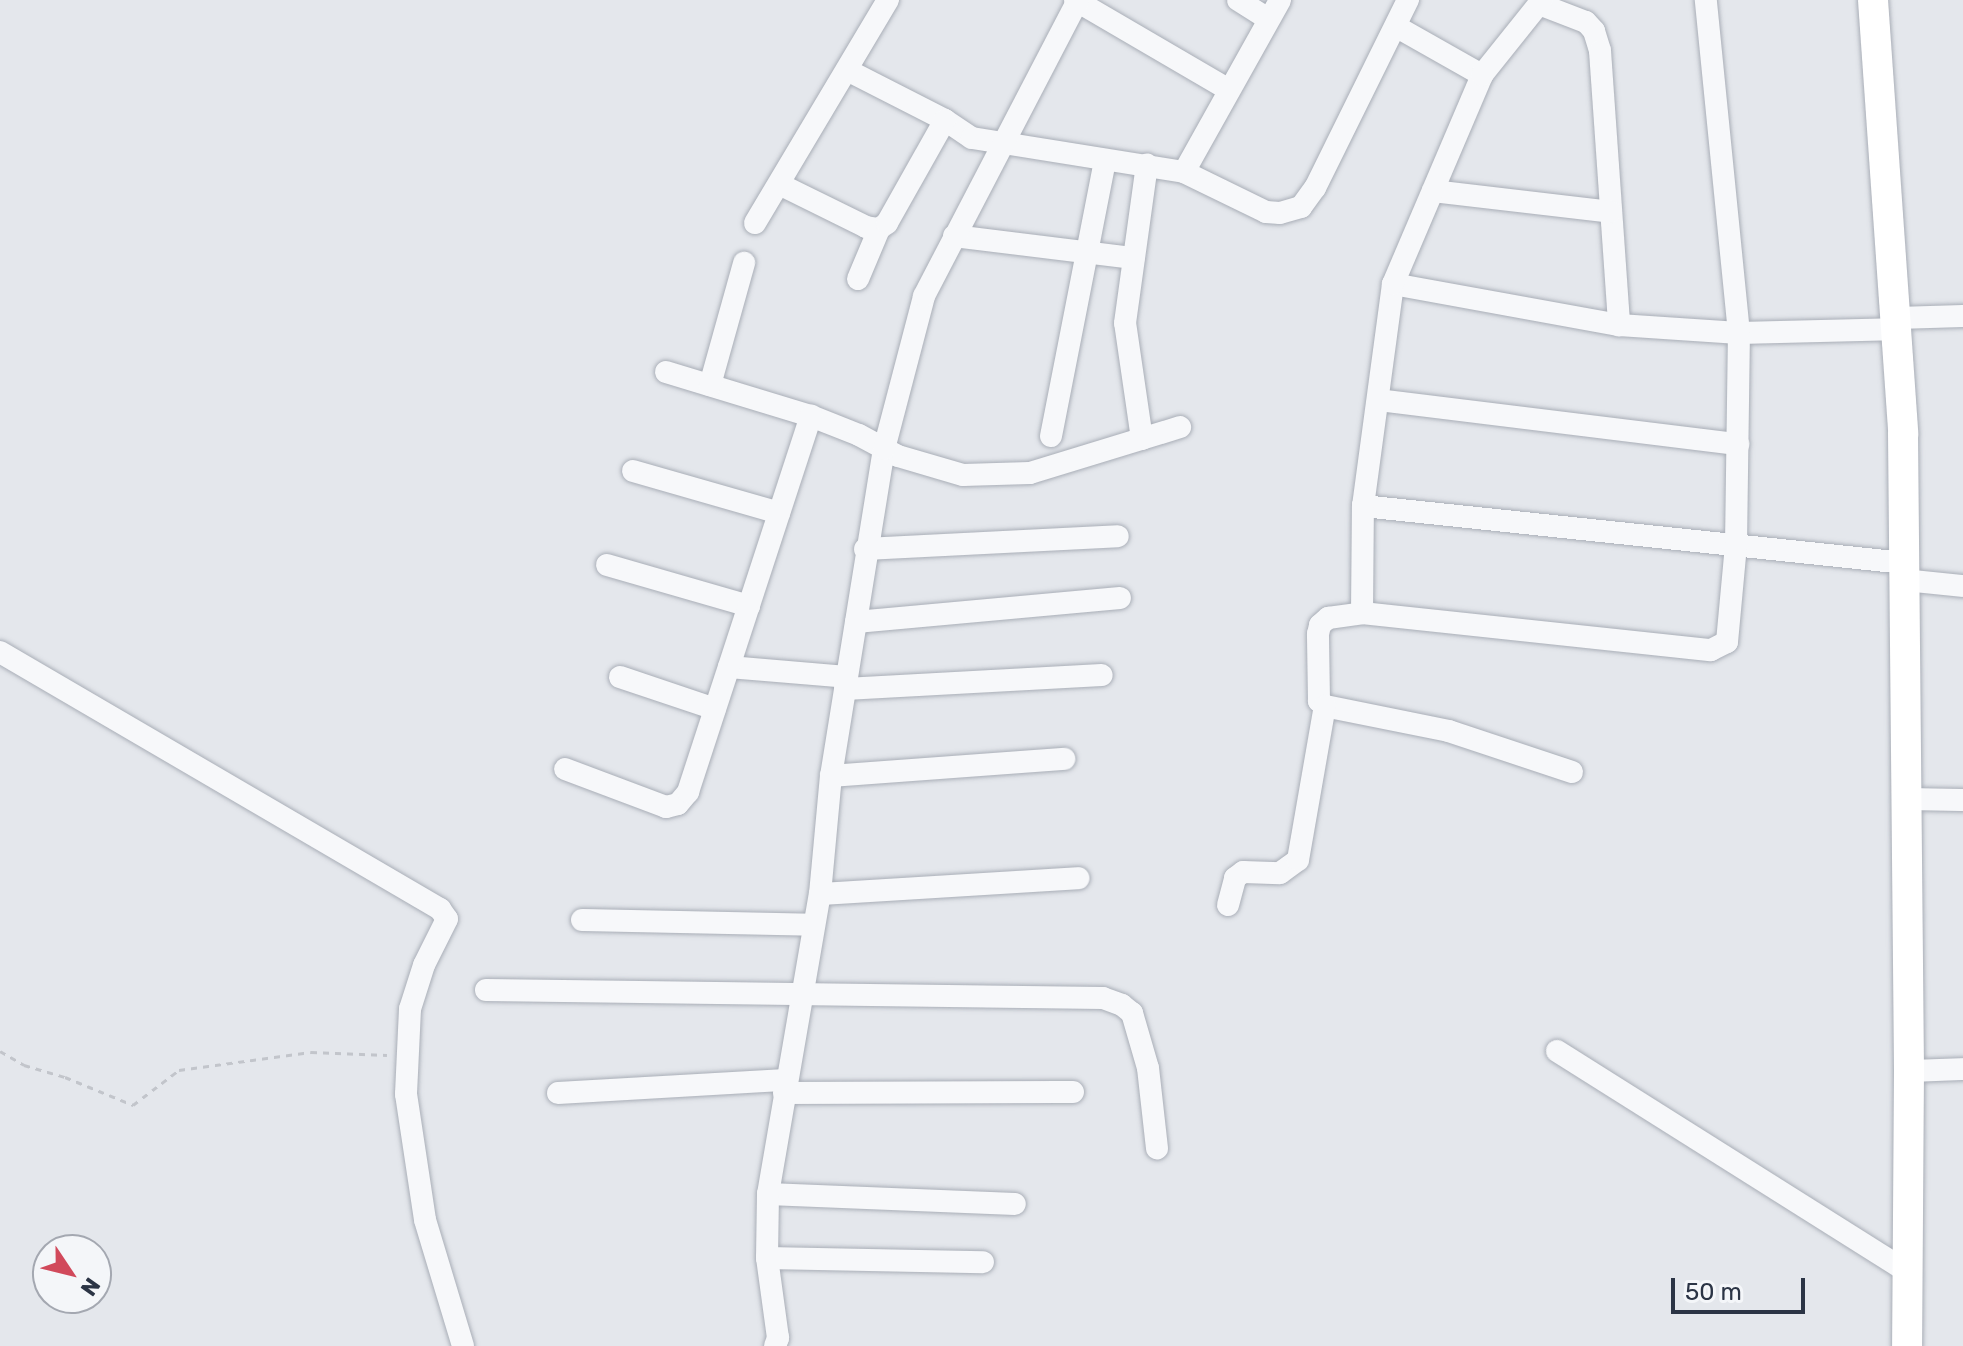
<!DOCTYPE html>
<style>
body{margin:0}
#map{position:relative;width:1963px;height:1346px;overflow:hidden;background:#e4e7ec;font-family:Rubik,sans-serif}
div>[style]{position:absolute}
.path>*{height:3px;margin-top:-1.5px;transform-origin:0;background:repeating-linear-gradient(90deg,#c2c5cb 0 6px,transparent 0 12px)}
.roads{filter:drop-shadow(0 0 2px #a9aeb7) drop-shadow(0 0 2px #a9aeb7)}
.street>*{height:22px;margin:-11px;padding:0 11px;transform-origin:11px;border-radius:11px;background:#f7f8fa}
.secondary>*{height:30px;margin:-15px;padding:0 15px;transform-origin:15px;border-radius:15px;background:#fff}
span{translate:-50% -50%;white-space:nowrap;text-align:center;line-height:1.15;-webkit-text-stroke:6px #f4f6f9;paint-order:stroke}
.north{position:absolute;left:32px;top:1234px;width:80px;height:80px;box-sizing:border-box;background:#f4f6f9;border:2px solid #a4a8b1;border-radius:50%;rotate:125deg;font-size:22px;font-weight:700;line-height:32px;text-align:center;color:#2b3445}
.north::after{content:'';display:block;margin:auto;width:28px;height:36px;background:#d1495b;clip-path:polygon(50% 0,100% 100%,50% 72%,0 100%)}
.scale{position:absolute;left:1671px;top:1278px;width:134px;height:36px;box-sizing:border-box;border:4px solid #2b3445;border-top:0;padding-left:10px;font-size:24px;line-height:28px;white-space:nowrap;color:#2b3445;-webkit-text-stroke:6px #f4f6f9;paint-order:stroke}
</style>
<div id="map">
<div class="path">
<i style="left:0;top:1051px;width:28px;rotate:30deg"></i>
<i style="left:24px;top:1065px;width:43px;rotate:16.3deg"></i>
<i style="left:65px;top:1077px;width:74px;rotate:22.4deg"></i>
<i style="left:133px;top:1105px;width:58px;rotate:-37.3deg"></i>
<i style="left:179px;top:1070px;width:133px;rotate:-7.8deg"></i>
<i style="left:311px;top:1052px;width:76px;rotate:2.3deg"></i>
</div>
<div class="roads">
<div class="street">
<i style="left:1075px;top:0;width:178px;rotate:30.3deg"></i>
<i style="left:1238px;top:0;width:36px;rotate:32deg"></i>
<i style="left:1539px;top:4px;width:50px;rotate:21deg"></i>
<i style="left:1586px;top:22px;width:12px;rotate:48deg"></i>
<i style="left:1594px;top:31px;width:21px;rotate:73deg"></i>
<i style="left:1600px;top:51px;width:275px;rotate:86deg"></i>
<i style="left:1397px;top:27px;width:98px;rotate:29.5deg"></i>
<i style="left:847px;top:70px;width:110px;rotate:27deg"></i>
<i style="left:945px;top:120px;width:32px;rotate:34deg"></i>
<i style="left:972px;top:138px;width:215px;rotate:9.1deg"></i>
<i style="left:1184px;top:172px;width:91px;rotate:26deg"></i>
<i style="left:1266px;top:212px;width:14px;rotate:4deg"></i>
<i style="left:1280px;top:213px;width:22px;rotate:-16deg"></i>
<i style="left:1301px;top:207px;width:24px;rotate:-54deg"></i>
<i style="left:1315px;top:188px;width:210px;rotate:-63.7deg"></i>
<i style="left:1184px;top:172px;width:197px;rotate:-60.8deg"></i>
<i style="left:779px;top:184px;width:97px;rotate:26.3deg"></i>
<i style="left:866px;top:227px;width:13px;rotate:9deg"></i>
<i style="left:1433px;top:191px;width:179px;rotate:6.7deg"></i>
<i style="left:755px;top:223px;width:260px;rotate:-59.2deg"></i>
<i style="left:954px;top:236px;width:181px;rotate:7deg"></i>
<i style="left:858px;top:279px;width:54px;rotate:-67.2deg"></i>
<i style="left:879px;top:229px;width:10px;rotate:-37deg"></i>
<i style="left:887px;top:223px;width:118px;rotate:-60.6deg"></i>
<i style="left:1393px;top:284px;width:230px;rotate:10.3deg"></i>
<i style="left:1619px;top:325px;width:120px;rotate:3.8deg"></i>
<i style="left:1739px;top:333px;width:159px;rotate:-1.4deg"></i>
<i style="left:1897px;top:318px;width:66px;rotate:-1.7deg"></i>
<i style="left:666px;top:372px;width:152px;rotate:16.9deg"></i>
<i style="left:811px;top:416px;width:52px;rotate:21.6deg"></i>
<i style="left:859px;top:435px;width:44px;rotate:28.3deg"></i>
<i style="left:898px;top:456px;width:68px;rotate:16.3deg"></i>
<i style="left:963px;top:475px;width:67px;rotate:-1.7deg"></i>
<i style="left:1030px;top:473px;width:157px;rotate:-17deg"></i>
<i style="left:710px;top:385px;width:127px;rotate:-74.4deg"></i>
<i style="left:1378px;top:400px;width:363px;rotate:7deg"></i>
<i style="left:1051px;top:436px;width:280px;rotate:-78.9deg"></i>
<i style="left:1142px;top:439px;width:117px;rotate:-98.3deg"></i>
<i style="left:1125px;top:323px;width:160px;rotate:-82.1deg"></i>
<i style="left:633px;top:471px;width:152px;rotate:16deg"></i>
<i style="left:1363px;top:506px;width:544px;rotate:6.01deg"></i>
<i style="left:865px;top:549px;width:253px;rotate:-2.9deg"></i>
<i style="left:607px;top:565px;width:148px;rotate:16.1deg"></i>
<i style="left:1904px;top:580px;width:59px;rotate:5.8deg"></i>
<i style="left:1362px;top:613px;width:107px;rotate:-89.5deg"></i>
<i style="left:1363px;top:506px;width:224px;rotate:-82.3deg"></i>
<i style="left:1393px;top:284px;width:227px;rotate:-66.9deg"></i>
<i style="left:1482px;top:75px;width:96px;rotate:-51.3deg"></i>
<i style="left:856px;top:622px;width:265px;rotate:-5.2deg"></i>
<i style="left:0;top:652px;width:510px;rotate:30.29deg"></i>
<i style="left:440px;top:909px;width:12px;rotate:55deg"></i>
<i style="left:447px;top:919px;width:51px;rotate:116.6deg"></i>
<i style="left:424px;top:965px;width:46px;rotate:107.7deg"></i>
<i style="left:410px;top:1009px;width:85px;rotate:92.7deg"></i>
<i style="left:406px;top:1094px;width:127px;rotate:81.4deg"></i>
<i style="left:425px;top:1220px;width:132px;rotate:73.2deg"></i>
<i style="left:729px;top:667px;width:118px;rotate:4.8deg"></i>
<i style="left:620px;top:677px;width:100px;rotate:18.6deg"></i>
<i style="left:845px;top:689px;width:257px;rotate:-3.1deg"></i>
<i style="left:565px;top:769px;width:108px;rotate:20.6deg"></i>
<i style="left:666px;top:807px;width:12px;rotate:-14deg"></i>
<i style="left:678px;top:804px;width:16px;rotate:-50deg"></i>
<i style="left:688px;top:792px;width:396px;rotate:-71.9deg"></i>
<i style="left:1572px;top:772px;width:130px;rotate:-161.6deg"></i>
<i style="left:1449px;top:731px;width:126px;rotate:-168.6deg"></i>
<i style="left:1325px;top:706px;width:8px;rotate:-140deg"></i>
<i style="left:1319px;top:701px;width:67px;rotate:-90.9deg"></i>
<i style="left:1318px;top:634px;width:9px;rotate:-77deg"></i>
<i style="left:1320px;top:625px;width:11px;rotate:-41deg"></i>
<i style="left:1328px;top:618px;width:34px;rotate:-8deg"></i>
<i style="left:1362px;top:613px;width:351px;rotate:6.1deg"></i>
<i style="left:1711px;top:650px;width:18px;rotate:-27deg"></i>
<i style="left:1727px;top:642px;width:97px;rotate:-84.7deg"></i>
<i style="left:1736px;top:545px;width:212px;rotate:-89.2deg"></i>
<i style="left:1739px;top:333px;width:335px;rotate:-95.7deg"></i>
<i style="left:831px;top:776px;width:234px;rotate:-4.2deg"></i>
<i style="left:1906px;top:799px;width:57px;rotate:1deg"></i>
<i style="left:820px;top:894px;width:259px;rotate:-3.5deg"></i>
<i style="left:1228px;top:905px;width:28px;rotate:-75deg"></i>
<i style="left:1235px;top:878px;width:10px;rotate:-37deg"></i>
<i style="left:1243px;top:872px;width:37px;rotate:2deg"></i>
<i style="left:1280px;top:873px;width:22px;rotate:-36deg"></i>
<i style="left:1298px;top:860px;width:156px;rotate:-80.1deg"></i>
<i style="left:582px;top:920px;width:232px;rotate:1.2deg"></i>
<i style="left:486px;top:990px;width:617px;rotate:0.74deg"></i>
<i style="left:1103px;top:998px;width:20px;rotate:20deg"></i>
<i style="left:1122px;top:1005px;width:13px;rotate:39deg"></i>
<i style="left:1132px;top:1013px;width:57px;rotate:73.8deg"></i>
<i style="left:1148px;top:1068px;width:81px;rotate:83.6deg"></i>
<i style="left:1557px;top:1051px;width:413px;rotate:32.2deg"></i>
<i style="left:1909px;top:1071px;width:54px;rotate:-2.1deg"></i>
<i style="left:558px;top:1093px;width:228px;rotate:-3.3deg"></i>
<i style="left:784px;top:1093px;width:289px;rotate:-0.2deg"></i>
<i style="left:768px;top:1194px;width:247px;rotate:2.3deg"></i>
<i style="left:767px;top:1258px;width:216px;rotate:1.1deg"></i>
<i style="left:775px;top:1346px;width:9px;rotate:-69deg"></i>
<i style="left:778px;top:1338px;width:81px;rotate:-97.8deg"></i>
<i style="left:767px;top:1258px;width:64px;rotate:-89.1deg"></i>
<i style="left:768px;top:1194px;width:304px;rotate:-80.2deg"></i>
<i style="left:820px;top:894px;width:119px;rotate:-84.7deg"></i>
<i style="left:831px;top:776px;width:331px;rotate:-80.8deg"></i>
<i style="left:884px;top:449px;width:158px;rotate:-75.3deg"></i>
<i style="left:924px;top:296px;width:334px;rotate:-62.5deg"></i>
</div>
<div class="secondary">
<i style="left:1873px;top:0;width:434px;rotate:86deg"></i>
<i style="left:1903px;top:433px;width:638px;rotate:89.46deg"></i>
<i style="left:1909px;top:1071px;width:275px;rotate:90.4deg"></i>
</div>
</div>
<div class="north">N</div>
<div class="scale">50 m</div>
</div>
